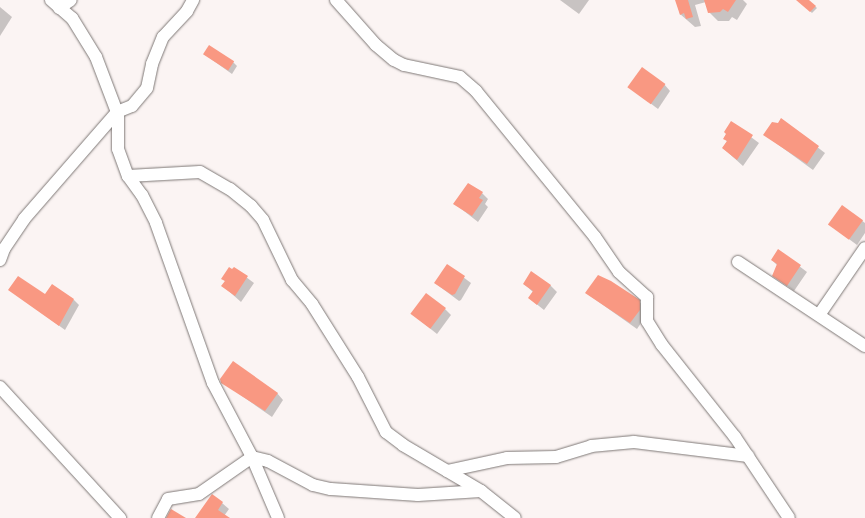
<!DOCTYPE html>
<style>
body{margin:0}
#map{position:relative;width:865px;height:518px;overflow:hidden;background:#fbf4f3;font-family:Karla,sans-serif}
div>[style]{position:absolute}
.shadow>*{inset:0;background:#0003}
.building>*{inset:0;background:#f99882;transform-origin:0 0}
.roads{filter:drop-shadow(0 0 1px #7e7876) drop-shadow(0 0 1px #7e7876)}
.minor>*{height:12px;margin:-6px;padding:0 6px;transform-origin:6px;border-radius:6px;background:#fff}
span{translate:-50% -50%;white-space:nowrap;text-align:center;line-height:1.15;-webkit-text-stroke:3px #fbf4f3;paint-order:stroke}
</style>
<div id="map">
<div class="shadow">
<i style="clip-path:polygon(560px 0,589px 0,579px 14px)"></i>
<i style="clip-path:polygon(676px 0,743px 0,747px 4px,737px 20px,732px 17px,729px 21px,718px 21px,709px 12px,706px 2px,695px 5px,701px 26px,695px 27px,680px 14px)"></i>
<i style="clip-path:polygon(804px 0,808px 0,817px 8px,812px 13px,801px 3px)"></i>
<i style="clip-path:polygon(0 7px,12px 17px,0 36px)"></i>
<i style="clip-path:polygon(204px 54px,233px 62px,237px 66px,232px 74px)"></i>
<i style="clip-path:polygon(664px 84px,670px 91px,658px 109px,630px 88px)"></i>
<i style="clip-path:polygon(782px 120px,825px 153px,813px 170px,765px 135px)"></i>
<i style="clip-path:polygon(732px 123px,759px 143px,743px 166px,723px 148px,727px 141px,724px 138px)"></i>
<i style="clip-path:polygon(482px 193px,488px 199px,485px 204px,488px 207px,478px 222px,455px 204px)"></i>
<i style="clip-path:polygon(842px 206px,865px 223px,865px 233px,857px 245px,830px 225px)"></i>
<i style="clip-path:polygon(778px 250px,807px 272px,794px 291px,774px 276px,778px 266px,772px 260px)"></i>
<i style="clip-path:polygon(447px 265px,471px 283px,461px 300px,459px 301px,435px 283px)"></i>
<i style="clip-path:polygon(234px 268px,254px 283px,241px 302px,223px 286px,225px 281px,223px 279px)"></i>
<i style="clip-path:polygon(524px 284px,550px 285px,557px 292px,544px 310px,529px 298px,533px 292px)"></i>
<i style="clip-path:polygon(10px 290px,74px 300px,79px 305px,65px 330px)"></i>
<i style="clip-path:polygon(586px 293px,639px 301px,645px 308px,645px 317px,637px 329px)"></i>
<i style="clip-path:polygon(445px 309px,451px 315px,437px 334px,412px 314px)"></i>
<i style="clip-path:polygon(222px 382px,277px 393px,283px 400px,272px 417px)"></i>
<i style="clip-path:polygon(222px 503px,229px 509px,224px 516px,228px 518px,196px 518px)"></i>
</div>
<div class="building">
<i style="clip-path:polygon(675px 0,688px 0,693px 17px,686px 19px,684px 13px,680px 15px)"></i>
<i style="clip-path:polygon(704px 0,736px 0,728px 12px,723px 9px,720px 12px,708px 13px)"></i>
<i style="clip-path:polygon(796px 0,809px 0,816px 6px,810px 12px)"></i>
<i style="left:209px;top:45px;width:30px;height:11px;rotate:33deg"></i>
<i style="left:642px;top:67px;width:29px;height:25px;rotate:36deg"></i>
<i style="clip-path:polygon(781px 118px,819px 146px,807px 164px,763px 135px,772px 122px,778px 123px)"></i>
<i style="clip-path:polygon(731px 121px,753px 135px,737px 160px,722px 148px,727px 141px,723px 139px,726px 134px,724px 132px)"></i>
<i style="clip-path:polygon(468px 183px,483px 192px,479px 198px,483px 200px,472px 216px,453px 204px)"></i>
<i style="left:842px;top:205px;width:26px;height:24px;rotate:36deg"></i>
<i style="clip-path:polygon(778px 249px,801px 265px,787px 286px,772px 276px,777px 264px,771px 260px)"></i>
<i style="clip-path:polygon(447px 264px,465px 276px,455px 294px,452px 295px,434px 283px)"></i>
<i style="clip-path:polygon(229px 267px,232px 269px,234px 267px,248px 276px,235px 296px,221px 286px,225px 281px,221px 279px)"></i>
<i style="clip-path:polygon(531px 271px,551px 285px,537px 305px,528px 298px,533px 291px,523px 284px)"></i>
<i style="clip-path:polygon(598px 275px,611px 281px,640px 300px,640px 310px,630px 323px,585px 293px)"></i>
<i style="clip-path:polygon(18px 276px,45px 294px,52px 284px,74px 299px,59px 326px,8px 290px)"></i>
<i style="left:426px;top:293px;width:25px;height:26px;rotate:37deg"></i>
<i style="clip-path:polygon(233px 361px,278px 393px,265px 411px,221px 383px,220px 379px)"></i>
<i style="clip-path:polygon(212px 494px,223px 502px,218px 510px,230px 518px,195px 518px)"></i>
<i style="clip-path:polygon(171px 509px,186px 518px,166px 518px)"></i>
</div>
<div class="roads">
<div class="minor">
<i style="left:51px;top:0;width:28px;rotate:41deg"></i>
<i style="left:72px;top:18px;width:46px;rotate:58.4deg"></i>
<i style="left:96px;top:57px;width:62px;rotate:69.2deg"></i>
<i style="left:118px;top:115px;width:34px;rotate:90deg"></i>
<i style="left:118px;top:149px;width:29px;rotate:70deg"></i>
<i style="left:128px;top:176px;width:24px;rotate:54deg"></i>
<i style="left:142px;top:195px;width:31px;rotate:63deg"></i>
<i style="left:156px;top:223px;width:170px;rotate:70.4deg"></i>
<i style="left:213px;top:383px;width:84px;rotate:62.2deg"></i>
<i style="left:252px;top:457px;width:66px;rotate:66.9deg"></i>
<i style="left:336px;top:0;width:60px;rotate:48.4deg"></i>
<i style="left:376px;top:45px;width:23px;rotate:40deg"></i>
<i style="left:394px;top:60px;width:11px;rotate:27deg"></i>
<i style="left:404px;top:65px;width:57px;rotate:12.1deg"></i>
<i style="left:460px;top:77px;width:21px;rotate:41deg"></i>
<i style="left:476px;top:91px;width:188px;rotate:50.8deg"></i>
<i style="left:595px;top:237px;width:42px;rotate:55.6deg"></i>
<i style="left:619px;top:272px;width:38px;rotate:42deg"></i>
<i style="left:647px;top:297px;width:24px;rotate:90deg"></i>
<i style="left:647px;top:321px;width:28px;rotate:58deg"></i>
<i style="left:662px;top:345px;width:117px;rotate:51.6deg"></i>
<i style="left:735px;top:437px;width:97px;rotate:56.3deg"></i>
<i style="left:59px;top:8px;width:14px;rotate:-34deg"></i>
<i style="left:128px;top:176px;width:72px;rotate:-3.2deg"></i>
<i style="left:200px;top:172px;width:34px;rotate:30deg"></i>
<i style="left:230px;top:189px;width:27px;rotate:39deg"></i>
<i style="left:251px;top:206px;width:18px;rotate:49deg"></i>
<i style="left:263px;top:220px;width:67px;rotate:64.2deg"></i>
<i style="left:292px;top:280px;width:31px;rotate:50deg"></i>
<i style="left:312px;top:304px;width:86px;rotate:57.8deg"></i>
<i style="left:358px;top:377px;width:62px;rotate:63deg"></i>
<i style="left:386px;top:432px;width:21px;rotate:37deg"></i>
<i style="left:403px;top:445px;width:91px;rotate:30.5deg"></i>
<i style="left:481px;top:491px;width:43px;rotate:38.5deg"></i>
<i style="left:0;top:260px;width:12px;rotate:-70deg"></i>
<i style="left:4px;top:249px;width:36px;rotate:-56deg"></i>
<i style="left:24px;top:219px;width:142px;rotate:-49deg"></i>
<i style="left:117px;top:112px;width:16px;rotate:-22deg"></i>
<i style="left:132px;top:106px;width:23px;rotate:-50deg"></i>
<i style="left:147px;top:88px;width:25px;rotate:-78deg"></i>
<i style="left:152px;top:64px;width:29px;rotate:-68deg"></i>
<i style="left:163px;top:37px;width:35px;rotate:-47deg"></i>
<i style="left:187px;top:11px;width:13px;rotate:-61deg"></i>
<i style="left:738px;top:262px;width:152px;rotate:33.5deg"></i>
<i style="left:819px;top:315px;width:81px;rotate:-55.5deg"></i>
<i style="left:0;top:387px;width:178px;rotate:47.5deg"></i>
<i style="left:447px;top:471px;width:61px;rotate:-12.2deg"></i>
<i style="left:507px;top:458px;width:49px;rotate:-1.2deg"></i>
<i style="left:556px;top:457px;width:37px;rotate:-17deg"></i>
<i style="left:591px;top:446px;width:43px;rotate:-5.3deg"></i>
<i style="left:634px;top:442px;width:115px;rotate:7deg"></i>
<i style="left:158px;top:518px;width:21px;rotate:-62deg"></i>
<i style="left:168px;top:499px;width:31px;rotate:-9deg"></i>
<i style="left:199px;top:494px;width:65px;rotate:-34.9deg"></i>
<i style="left:252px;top:457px;width:16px;rotate:14deg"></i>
<i style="left:268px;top:461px;width:51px;rotate:28.1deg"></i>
<i style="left:313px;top:485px;width:18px;rotate:13deg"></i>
<i style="left:331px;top:489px;width:87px;rotate:3.9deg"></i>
<i style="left:418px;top:495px;width:63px;rotate:-3.6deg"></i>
</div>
</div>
</div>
